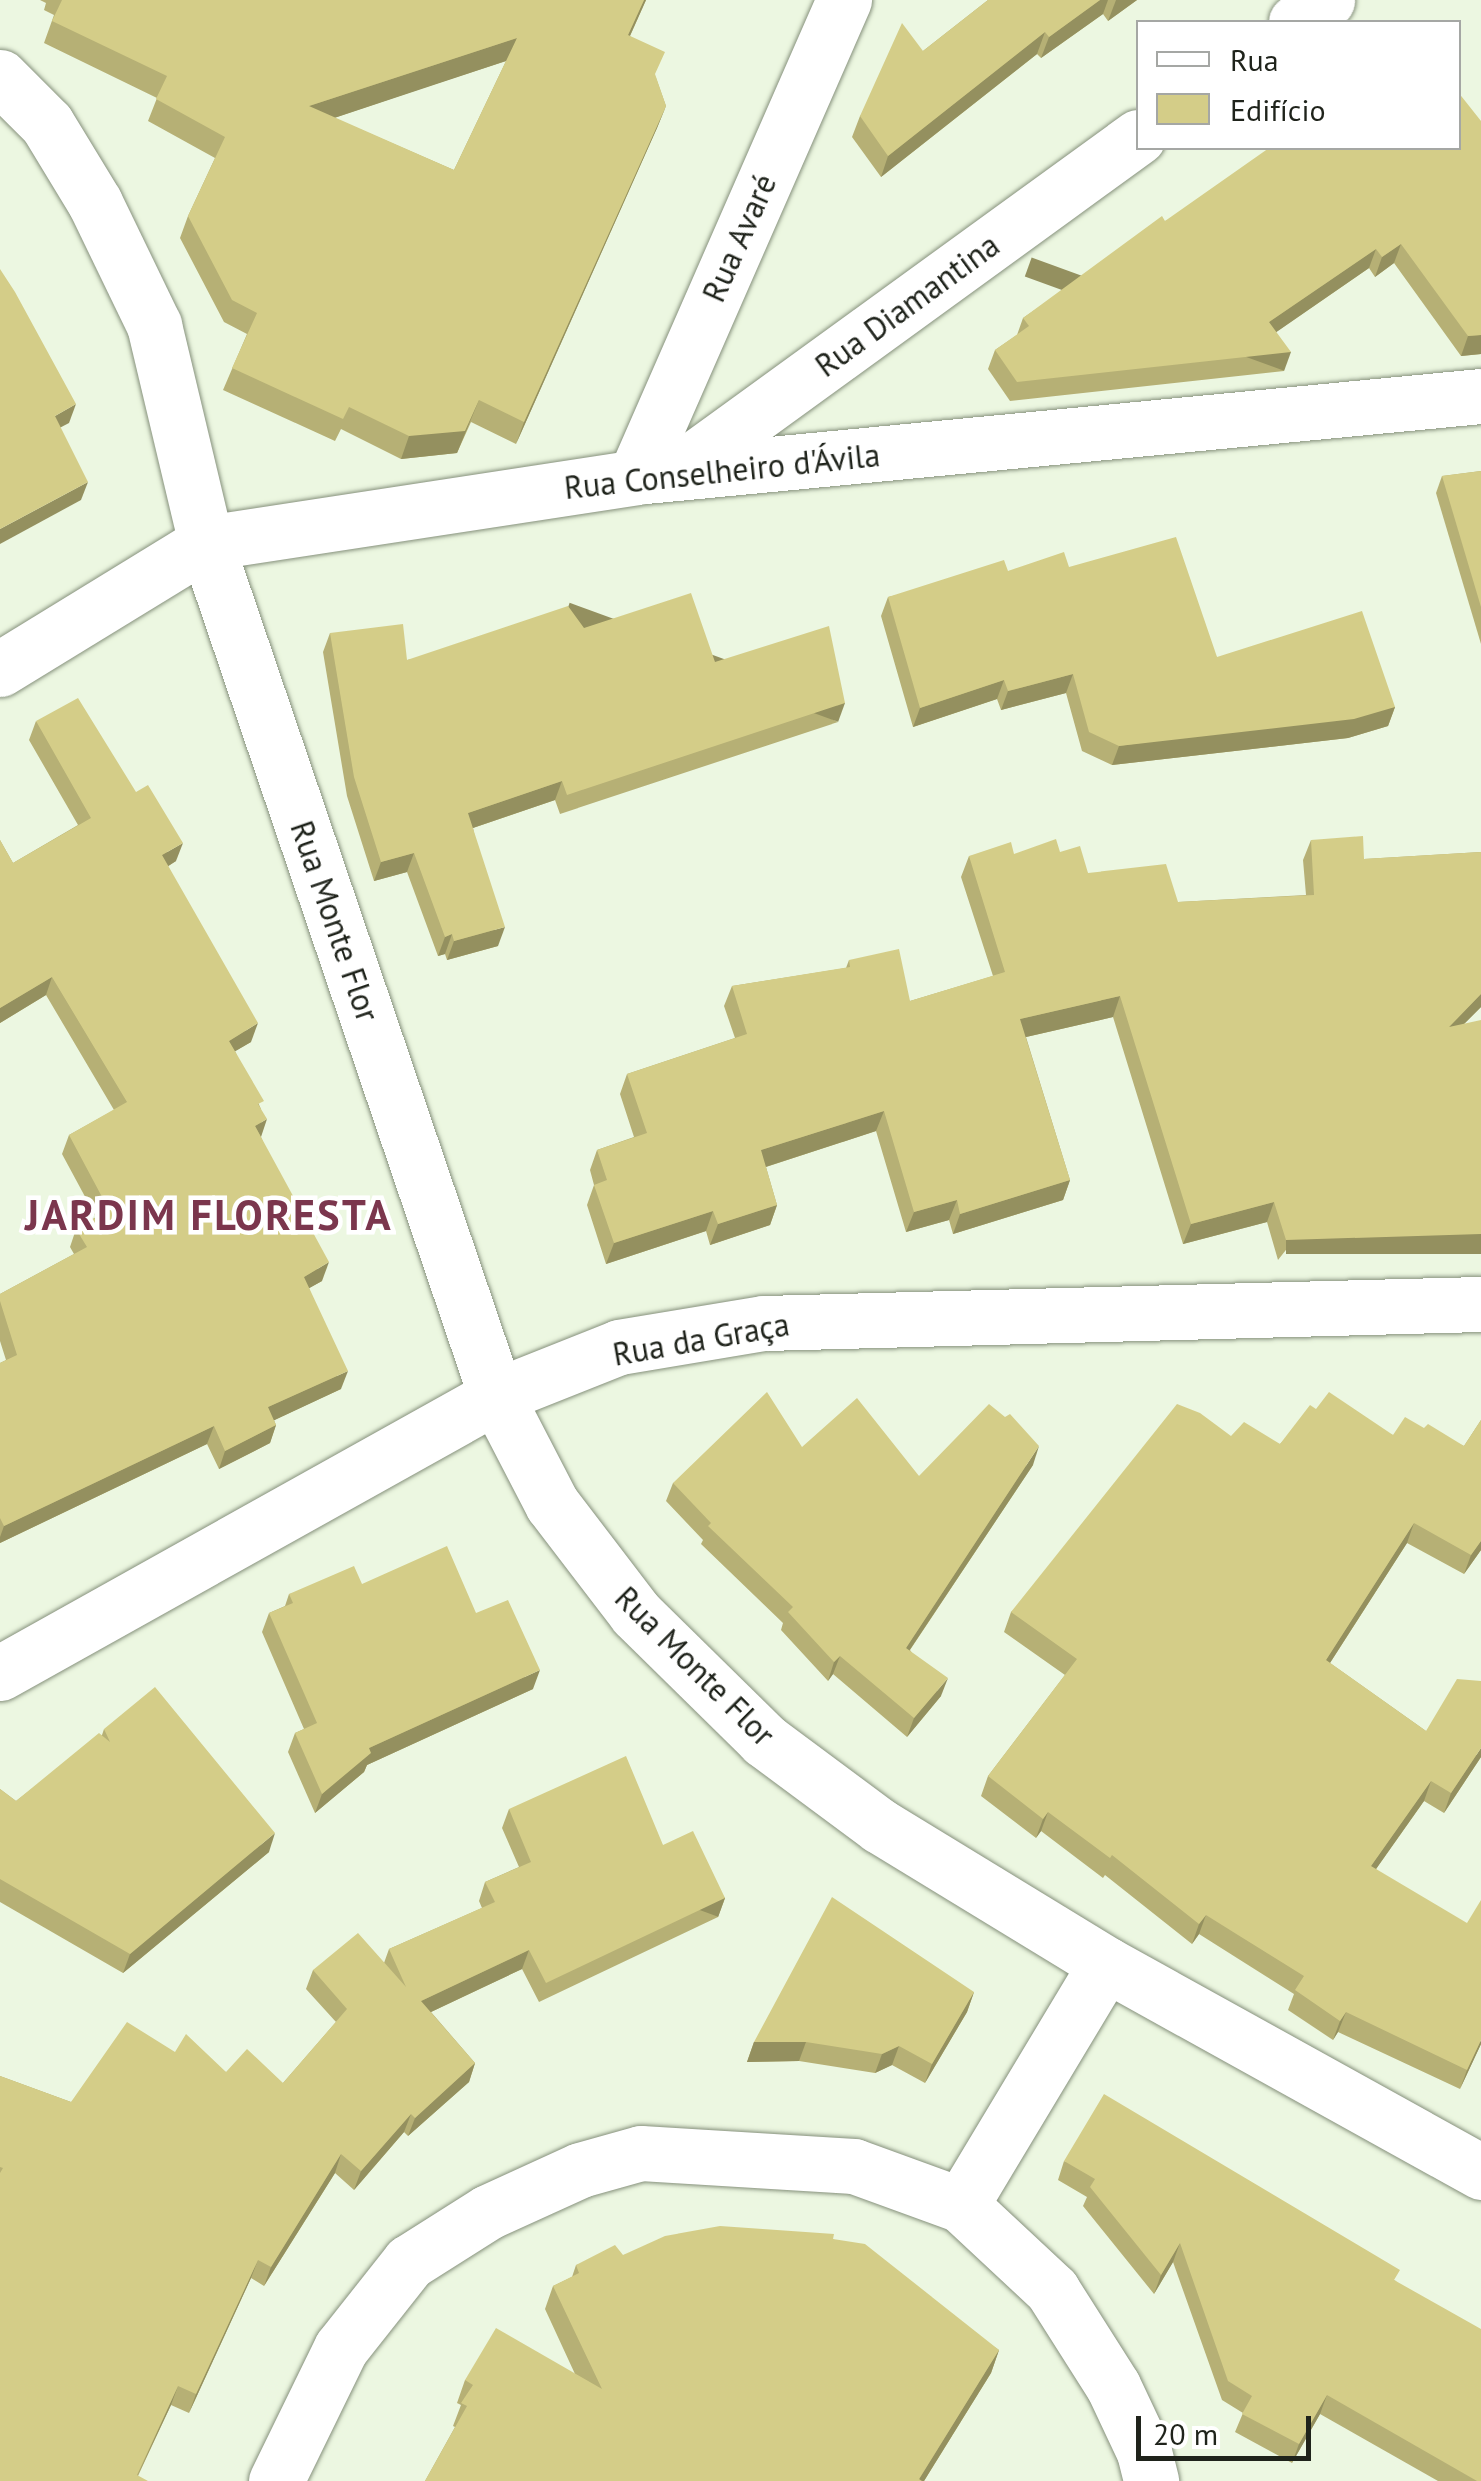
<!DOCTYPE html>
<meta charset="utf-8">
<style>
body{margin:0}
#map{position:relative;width:1481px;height:2481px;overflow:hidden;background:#ecf7e1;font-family:"PT Sans",sans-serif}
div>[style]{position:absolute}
.roads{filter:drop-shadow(0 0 2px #86917c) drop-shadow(0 0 2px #86917c)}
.street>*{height:55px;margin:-27.5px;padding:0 27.5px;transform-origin:27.5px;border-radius:27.5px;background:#fff}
.secondary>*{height:55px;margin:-27.5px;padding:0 27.5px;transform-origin:27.5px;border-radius:27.5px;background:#fff}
.wall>*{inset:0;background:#b6b075}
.shaded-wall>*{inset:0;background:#94905f;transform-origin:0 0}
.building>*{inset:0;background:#d4cd88}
span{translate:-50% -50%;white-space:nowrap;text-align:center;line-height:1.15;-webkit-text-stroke:9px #fff;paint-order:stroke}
.street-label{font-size:32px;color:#1f231b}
.district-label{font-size:42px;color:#7b364d;font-weight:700;letter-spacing:2.5px}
.legend{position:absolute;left:1136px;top:20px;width:325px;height:130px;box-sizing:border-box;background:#fff;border:2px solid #a5a7a4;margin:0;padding:12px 18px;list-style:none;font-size:30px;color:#1f231b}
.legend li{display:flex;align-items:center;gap:20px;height:50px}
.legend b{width:50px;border:2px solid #a5a7a4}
.scale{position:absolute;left:1136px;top:2416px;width:175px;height:45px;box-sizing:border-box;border:5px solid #1f231b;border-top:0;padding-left:12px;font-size:30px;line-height:35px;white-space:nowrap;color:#1f231b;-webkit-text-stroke:8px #fff;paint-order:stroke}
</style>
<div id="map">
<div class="roads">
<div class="street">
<i style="left:1296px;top:22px;width:38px;rotate:-35deg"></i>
<i style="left:675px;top:473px;width:572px;rotate:-35.97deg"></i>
<i style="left:635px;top:477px;width:521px;rotate:-66.34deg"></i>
<i style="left:206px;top:543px;width:901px;rotate:71.22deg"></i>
<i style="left:496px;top:1396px;width:122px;rotate:62.6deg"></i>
<i style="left:552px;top:1504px;width:138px;rotate:52.6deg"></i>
<i style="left:636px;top:1614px;width:180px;rotate:44.5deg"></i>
<i style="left:764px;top:1740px;width:144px;rotate:36.6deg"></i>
<i style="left:880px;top:1826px;width:265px;rotate:31.4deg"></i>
<i style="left:1106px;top:1964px;width:429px;rotate:29deg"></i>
<i style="left:0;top:1673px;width:568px;rotate:-29.18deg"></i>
<i style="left:496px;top:1396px;width:132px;rotate:-21.7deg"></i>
<i style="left:619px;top:1347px;width:147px;rotate:-9.4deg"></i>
<i style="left:764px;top:1323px;width:717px;rotate:-1.52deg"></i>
<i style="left:961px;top:2205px;width:281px;rotate:-59deg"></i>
<i style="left:276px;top:2481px;width:148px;rotate:-64deg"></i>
<i style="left:341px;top:2348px;width:110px;rotate:-51.7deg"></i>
<i style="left:409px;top:2262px;width:93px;rotate:-32.3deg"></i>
<i style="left:488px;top:2212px;width:101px;rotate:-24.5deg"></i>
<i style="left:580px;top:2170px;width:63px;rotate:-15.6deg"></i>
<i style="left:641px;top:2153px;width:213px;rotate:3.5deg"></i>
<i style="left:854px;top:2166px;width:114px;rotate:20deg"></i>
<i style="left:961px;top:2205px;width:125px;rotate:43deg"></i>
<i style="left:1052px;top:2290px;width:114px;rotate:57.6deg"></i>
<i style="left:1113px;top:2386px;width:73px;rotate:64.8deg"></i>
<i style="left:1144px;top:2452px;width:30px;rotate:76deg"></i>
</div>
<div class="secondary">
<i style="left:0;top:77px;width:66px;rotate:45deg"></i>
<i style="left:47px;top:124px;width:92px;rotate:58.7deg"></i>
<i style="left:95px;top:203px;width:136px;rotate:64.2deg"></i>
<i style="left:154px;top:325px;width:224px;rotate:76.6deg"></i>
<i style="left:0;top:669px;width:241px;rotate:-31.5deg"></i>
<i style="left:206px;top:543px;width:434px;rotate:-8.7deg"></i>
<i style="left:635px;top:477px;width:850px;rotate:-5.47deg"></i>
</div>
</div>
<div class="wall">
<i style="clip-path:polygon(evenodd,40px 0,646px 0,630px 36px,656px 78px,666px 106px,657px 128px,516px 444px,471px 422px,457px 453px,401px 459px,341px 429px,335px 441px,223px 390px,247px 334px,224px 322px,180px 238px,188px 216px,215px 158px,148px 121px,157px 98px,44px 43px,54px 15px,44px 10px,46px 3px,40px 0,506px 61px,454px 170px,334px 118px,423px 88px,506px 61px)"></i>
<i style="clip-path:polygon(988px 0,1137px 0,1108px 21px,1103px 14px,1041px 58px,1037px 54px,881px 177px,852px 137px,860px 116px,923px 51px)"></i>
<i style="clip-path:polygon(1481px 121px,1481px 354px,1461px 356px,1394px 263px,1375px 277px,1369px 268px,1276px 332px,1284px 371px,1010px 401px,988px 369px,995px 350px,1017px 335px,1023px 318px,1165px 221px)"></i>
<i style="clip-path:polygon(1481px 471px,1481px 644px,1436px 493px,1442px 476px)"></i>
<i style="clip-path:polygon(1069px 567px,1217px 657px,1395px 707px,1388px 726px,1348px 738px,1112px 765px,1082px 751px,1066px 693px,1001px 710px,997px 699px,913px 727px,881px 616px,888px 597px,1008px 571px)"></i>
<i style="clip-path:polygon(584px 628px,715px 662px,838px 722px,560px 814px,555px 800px,473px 828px,498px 946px,447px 960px,445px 954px,438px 956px,407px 872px,374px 881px,347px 796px,323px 652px,330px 633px,407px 660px)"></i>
<i style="clip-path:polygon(36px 721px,176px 861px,168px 866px,251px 1042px,235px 1051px,261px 1109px,261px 1137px,322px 1281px,309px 1288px,341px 1389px,274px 1420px,276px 1425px,270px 1443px,219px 1469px,207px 1444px,0 1543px,0 1363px,6px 1360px,0 1341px,0 1294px,74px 1254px,70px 1247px,76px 1229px,96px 1217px,62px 1154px,69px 1135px,114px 1110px,46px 995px,0 1023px,0 840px,13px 863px,78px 825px,29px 740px)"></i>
<i style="clip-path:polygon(1311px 840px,1364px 859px,1481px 852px,1481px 1007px,1464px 1024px,1278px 1260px,1267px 1222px,1183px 1244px,1113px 1017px,1026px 1037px,1070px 1180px,1063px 1200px,953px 1234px,949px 1220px,906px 1232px,876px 1131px,766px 1167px,777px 1205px,770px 1225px,710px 1245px,706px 1231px,606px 1264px,587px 1205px,594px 1185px,590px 1170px,597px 1150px,634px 1137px,620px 1094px,627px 1074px,735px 1038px,724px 1006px,732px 986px,846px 968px,849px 960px,910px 1001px,993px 976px,961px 877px,969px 856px,1060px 852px,1088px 873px,1178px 902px,1306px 895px,1303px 860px)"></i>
<i style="clip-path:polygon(1316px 1409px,1393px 1435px,1424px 1428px,1464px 1446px,1481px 1420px,1481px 1550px,1464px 1574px,1407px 1543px,1330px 1663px,1426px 1731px,1481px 1757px,1444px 1813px,1424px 1801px,1376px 1869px,1481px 2044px,1460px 2089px,1338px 2032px,1333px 2040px,1288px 2010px,1294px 1994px,1199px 1934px,1192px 1944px,1105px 1875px,1103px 1878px,1041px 1831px,1036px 1838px,981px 1796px,988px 1776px,1065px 1675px,1004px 1632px,1011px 1612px,1231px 1436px,1280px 1444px)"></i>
<i style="clip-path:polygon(802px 1447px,919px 1476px,1033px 1465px,910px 1650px,941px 1696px,907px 1737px,833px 1674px,828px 1681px,781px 1630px,783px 1623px,701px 1544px,703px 1540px,666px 1501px,673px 1483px)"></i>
<i style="clip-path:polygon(362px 1584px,476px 1613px,533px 1689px,367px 1765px,364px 1772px,315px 1813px,288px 1752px,295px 1733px,304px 1729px,262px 1632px,269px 1613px,285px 1606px,289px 1594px)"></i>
<i style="clip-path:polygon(104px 1729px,269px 1852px,123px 1973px,0 1902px,0 1789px,16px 1801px,102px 1735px)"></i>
<i style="clip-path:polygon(509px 1809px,663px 1845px,725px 1898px,718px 1917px,539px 2002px,522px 1969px,431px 2012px,475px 2063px,469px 2082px,408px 2136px,404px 2132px,354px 2190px,335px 2173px,264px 2286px,251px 2278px,189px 2413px,171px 2405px,138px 2476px,0 2481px,0 2076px,71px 2102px,175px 2052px,226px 2072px,283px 2083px,336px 2022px,306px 1989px,313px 1970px,384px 1963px,389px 1949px,482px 1908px,479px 1901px,485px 1882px,519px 1867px,502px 1828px)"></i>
<i style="clip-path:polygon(974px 1992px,967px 2012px,925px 2083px,892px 2065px,875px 2073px,799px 2061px,747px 2062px,754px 2042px)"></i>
<i style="clip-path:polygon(1064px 2161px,1396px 2281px,1481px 2481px,1438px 2481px,1320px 2414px,1292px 2463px,1235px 2432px,1243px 2413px,1222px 2400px,1173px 2262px,1154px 2294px,1083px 2206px,1087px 2197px,1058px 2180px)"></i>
<i style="clip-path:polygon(833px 2239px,999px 2350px,991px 2373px,924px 2481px,425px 2481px,455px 2427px,453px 2426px,461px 2405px,457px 2403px,465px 2380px,575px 2374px,545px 2309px,553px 2286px,572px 2277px,576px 2265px,623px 2255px)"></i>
</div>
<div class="shaded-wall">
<i style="clip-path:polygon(644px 0,646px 0,620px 58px,628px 35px)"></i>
<i style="clip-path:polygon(1100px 0,1108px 0,1103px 14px,1041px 58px,1049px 37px)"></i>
<i style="clip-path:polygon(1116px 0,1137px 0,1108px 21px)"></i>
<i style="clip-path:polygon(1045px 32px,1037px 54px,881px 177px,888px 156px)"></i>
<i style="clip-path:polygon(517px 38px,509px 60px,301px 129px,309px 106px)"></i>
<i style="clip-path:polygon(666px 106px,657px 128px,516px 444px,524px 422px)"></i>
<i style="clip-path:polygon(1401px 244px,1394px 263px,1375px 277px,1382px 257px)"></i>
<i style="clip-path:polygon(1376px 249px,1369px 268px,1262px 342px,1269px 322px)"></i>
<i style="clip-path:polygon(1481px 335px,1481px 354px,1461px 356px,1468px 336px)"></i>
<i style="left:1291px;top:352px;width:20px;height:276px;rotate:110deg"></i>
<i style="clip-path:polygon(479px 400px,457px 453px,401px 459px,409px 436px)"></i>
<i style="clip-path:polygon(76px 404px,69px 423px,48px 434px,55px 416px)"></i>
<i style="clip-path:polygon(88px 482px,81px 500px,0 544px,0 529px)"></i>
<i style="clip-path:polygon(1073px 674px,1066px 693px,1001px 710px,1008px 691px)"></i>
<i style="clip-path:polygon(1004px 680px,997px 699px,913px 727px,920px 708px)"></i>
<i style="left:845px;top:703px;width:20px;height:293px;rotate:110deg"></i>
<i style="clip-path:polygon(1395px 707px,1388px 726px,1348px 738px,1112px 765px,1119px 746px)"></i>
<i style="clip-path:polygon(562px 781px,555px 800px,461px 832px,468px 813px)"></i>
<i style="clip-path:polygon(183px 843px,176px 861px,156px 874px,162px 855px)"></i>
<i style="clip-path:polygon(414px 853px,407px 872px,374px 881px,381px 862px)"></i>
<i style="clip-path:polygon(505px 927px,498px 946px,447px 960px,454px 941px)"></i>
<i style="clip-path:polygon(452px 934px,445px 954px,438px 956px,445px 937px)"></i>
<i style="clip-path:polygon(52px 977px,46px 995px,0 1023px,0 1008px)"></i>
<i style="clip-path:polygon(1481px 994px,1481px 1007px,1441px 1047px,1449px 1027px)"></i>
<i style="clip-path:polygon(1120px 996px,1113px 1017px,1013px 1040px,1020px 1019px)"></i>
<i style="clip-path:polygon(258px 1023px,251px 1042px,222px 1059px,229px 1041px)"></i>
<i style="clip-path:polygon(884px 1111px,876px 1131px,753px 1171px,761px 1150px)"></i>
<i style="clip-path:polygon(267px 1119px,261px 1137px,255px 1126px)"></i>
<i style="clip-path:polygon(1070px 1180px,1063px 1200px,953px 1234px,960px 1214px)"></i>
<i style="clip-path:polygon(957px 1200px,949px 1220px,906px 1232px,914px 1212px)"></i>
<i style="clip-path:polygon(1274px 1202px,1267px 1222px,1183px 1244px,1191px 1224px)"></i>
<i style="clip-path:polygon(777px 1205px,770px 1225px,710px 1245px,718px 1224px)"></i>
<i style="clip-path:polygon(713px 1211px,706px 1231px,606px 1264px,614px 1243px)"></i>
<i style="left:1481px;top:1234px;width:20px;height:195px;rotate:90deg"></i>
<i style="clip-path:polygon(329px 1262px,322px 1281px,297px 1295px,304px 1277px)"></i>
<i style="clip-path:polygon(348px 1371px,341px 1389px,262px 1426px,268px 1407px)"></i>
<i style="clip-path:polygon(276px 1425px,270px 1443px,219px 1469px,225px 1451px)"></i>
<i style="clip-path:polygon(214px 1426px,207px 1444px,0 1543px,0 1537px,4px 1526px)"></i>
<i style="clip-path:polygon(1039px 1446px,1033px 1465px,899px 1666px,906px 1648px)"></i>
<i style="clip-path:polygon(1414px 1523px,1407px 1543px,1319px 1680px,1326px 1660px)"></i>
<i style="clip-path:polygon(1481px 1541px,1481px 1550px,1464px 1574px,1471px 1555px)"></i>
<i style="clip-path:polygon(840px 1656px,833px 1674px,828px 1681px,834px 1662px)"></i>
<i style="clip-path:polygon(540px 1670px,533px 1689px,367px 1765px,364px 1772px,315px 1813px,322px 1794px,369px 1748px)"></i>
<i style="clip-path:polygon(948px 1678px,941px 1696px,907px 1737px,914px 1718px)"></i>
<i style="clip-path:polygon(1481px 1748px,1481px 1757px,1444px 1813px,1451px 1793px)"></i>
<i style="clip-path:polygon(1431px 1781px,1424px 1801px,1364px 1886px,1371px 1866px)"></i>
<i style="clip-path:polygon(1048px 1812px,1041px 1831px,1036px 1838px,1043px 1819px)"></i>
<i style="clip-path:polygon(275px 1833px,269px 1852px,123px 1973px,130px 1954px)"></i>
<i style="left:725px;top:1898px;width:20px;height:198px;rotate:110deg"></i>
<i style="clip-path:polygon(1206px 1915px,1199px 1934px,1192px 1944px,1199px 1924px)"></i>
<i style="clip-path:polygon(529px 1950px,522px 1969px,414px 2020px,421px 2001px)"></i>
<i style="clip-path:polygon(974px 1992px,967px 2012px,925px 2083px,932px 2064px)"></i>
<i style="clip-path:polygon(1346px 2012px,1338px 2032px,1333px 2040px,1340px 2021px)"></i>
<i style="clip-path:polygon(1481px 2040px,1481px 2044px,1460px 2089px,1467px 2070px)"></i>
<i style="clip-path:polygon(754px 2042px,806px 2042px,799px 2061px,747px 2062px)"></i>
<i style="clip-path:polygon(899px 2046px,892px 2065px,875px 2073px,882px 2054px)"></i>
<i style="clip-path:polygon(475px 2063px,469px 2082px,408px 2136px,415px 2118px)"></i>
<i style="clip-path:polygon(411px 2114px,404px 2132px,354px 2190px,361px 2171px)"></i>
<i style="clip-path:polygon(341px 2154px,335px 2173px,264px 2286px,271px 2267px)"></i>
<i style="clip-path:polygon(1180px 2243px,1173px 2262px,1154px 2294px,1161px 2275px)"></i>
<i style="clip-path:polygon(258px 2260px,251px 2278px,189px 2413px,196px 2394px)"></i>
<i style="clip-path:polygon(999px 2350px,991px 2373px,924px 2481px,918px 2481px)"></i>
<i style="clip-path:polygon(178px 2386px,171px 2405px,135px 2481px)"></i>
<i style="clip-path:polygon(1327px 2395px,1320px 2414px,1292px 2463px,1299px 2444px)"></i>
</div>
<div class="building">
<i style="clip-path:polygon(evenodd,62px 0,644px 0,628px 35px,665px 52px,655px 74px,666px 106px,524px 422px,479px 400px,465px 431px,409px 436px,349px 407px,343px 419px,232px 368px,257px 313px,232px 300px,188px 216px,225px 137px,156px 99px,167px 76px,52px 21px,62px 0,517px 38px,454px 170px,309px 106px,517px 38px)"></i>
<i style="clip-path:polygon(988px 0,1100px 0,1049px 37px,1045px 32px,888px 156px,860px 116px,902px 23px,923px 51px)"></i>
<i style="clip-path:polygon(1458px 92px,1481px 121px,1481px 335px,1468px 336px,1401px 244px,1382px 257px,1376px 249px,1269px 322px,1291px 352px,1017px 382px,995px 350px,1029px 326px,1023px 318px,1162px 216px,1165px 221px,1269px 148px,1458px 148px)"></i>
<i style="clip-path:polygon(0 269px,15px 292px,76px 404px,55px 416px,88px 482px,0 529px)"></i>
<i style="clip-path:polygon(1481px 471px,1481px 607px,1442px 476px)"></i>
<i style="clip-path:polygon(1176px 537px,1217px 657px,1362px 611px,1395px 707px,1354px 719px,1119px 746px,1089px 732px,1073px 674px,1008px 691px,1004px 680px,920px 708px,888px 597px,1004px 560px,1008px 571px,1064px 552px,1069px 567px)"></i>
<i style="clip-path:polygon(691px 593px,715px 662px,829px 626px,845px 703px,567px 795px,562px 781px,468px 813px,505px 927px,454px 941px,452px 934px,445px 937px,414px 853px,381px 862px,354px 777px,330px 633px,403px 624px,407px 660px,568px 606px,584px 628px)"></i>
<i style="clip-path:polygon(78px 698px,136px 792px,148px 785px,183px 843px,162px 855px,258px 1023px,229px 1041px,264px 1101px,258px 1104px,267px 1119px,255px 1126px,329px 1262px,304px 1277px,348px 1371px,268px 1407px,276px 1425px,225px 1451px,214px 1426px,4px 1526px,0 1518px,0 1363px,17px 1355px,0 1301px,0 1294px,87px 1247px,76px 1229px,109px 1210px,69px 1135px,127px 1102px,52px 977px,0 1008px,0 840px,13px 863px,91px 818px,36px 721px)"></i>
<i style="clip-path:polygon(1363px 836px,1364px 859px,1481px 852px,1481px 994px,1449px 1027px,1481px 1020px,1481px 1234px,1286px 1240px,1274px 1202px,1191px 1224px,1120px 996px,1020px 1019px,1070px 1180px,960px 1214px,957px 1200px,914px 1212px,884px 1111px,761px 1150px,777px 1205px,718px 1224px,713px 1211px,614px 1243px,594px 1185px,607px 1180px,597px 1150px,647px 1133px,627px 1074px,747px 1034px,732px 986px,850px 967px,849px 960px,899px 949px,910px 1001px,1005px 972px,969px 856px,1011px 842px,1014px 854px,1056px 839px,1060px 852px,1080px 846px,1088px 873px,1166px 864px,1178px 902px,1256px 898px,1314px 895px,1311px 840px)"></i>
<i style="clip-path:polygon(767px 1392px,802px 1447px,857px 1398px,919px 1476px,989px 1404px,1005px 1417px,1010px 1414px,1039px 1446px,906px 1648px,948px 1678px,914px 1718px,840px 1656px,834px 1662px,788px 1612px,793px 1607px,708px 1526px,711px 1523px,673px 1483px)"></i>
<i style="clip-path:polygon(1329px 1392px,1393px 1435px,1405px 1417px,1424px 1428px,1428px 1424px,1464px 1446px,1481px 1420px,1481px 1541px,1471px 1555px,1414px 1523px,1326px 1660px,1426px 1731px,1457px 1679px,1481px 1681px,1481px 1748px,1451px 1793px,1431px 1781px,1371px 1866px,1467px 1923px,1481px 1900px,1481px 2040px,1467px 2070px,1346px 2012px,1340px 2021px,1295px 1990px,1304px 1976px,1206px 1915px,1199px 1924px,1112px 1855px,1110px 1858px,1048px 1812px,1043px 1819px,988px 1776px,1077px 1659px,1011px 1612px,1177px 1404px,1200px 1413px,1231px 1436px,1244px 1422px,1280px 1444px,1310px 1405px,1316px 1409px)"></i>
<i style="clip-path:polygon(447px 1546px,476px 1613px,508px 1600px,540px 1670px,369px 1748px,371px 1753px,322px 1794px,295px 1733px,317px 1723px,269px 1613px,293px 1603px,289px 1594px,354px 1566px,362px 1584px)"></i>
<i style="clip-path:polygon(155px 1687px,275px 1833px,130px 1954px,0 1879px,0 1789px,16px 1801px,99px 1733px,110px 1742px,104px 1729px)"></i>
<i style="clip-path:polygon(626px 1756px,663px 1845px,693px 1831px,725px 1898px,546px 1983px,529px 1950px,421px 2001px,475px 2063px,415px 2118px,411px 2114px,361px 2171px,341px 2154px,271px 2267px,258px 2260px,196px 2394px,178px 2386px,137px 2475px,148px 2481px,0 2481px,0 2173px,3px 2168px,0 2167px,0 2076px,71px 2102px,127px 2022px,175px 2052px,186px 2034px,226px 2072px,247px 2049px,283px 2083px,347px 2009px,313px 1970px,358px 1933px,406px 1987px,389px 1949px,495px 1902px,485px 1882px,531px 1862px,509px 1809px)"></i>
<i style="clip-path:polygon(832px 1897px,974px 1992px,932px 2064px,899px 2046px,882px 2054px,806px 2042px,754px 2042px)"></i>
<i style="clip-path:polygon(1104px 2094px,1400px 2270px,1394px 2280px,1481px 2329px,1481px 2481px,1477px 2481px,1327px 2395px,1299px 2444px,1242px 2414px,1252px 2396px,1228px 2381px,1180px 2243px,1161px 2275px,1090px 2187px,1095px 2179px,1064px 2161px)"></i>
<i style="clip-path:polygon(720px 2226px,834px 2234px,833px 2239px,865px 2244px,999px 2350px,919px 2479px,922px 2481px,425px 2481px,467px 2406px,461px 2403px,473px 2385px,465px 2380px,496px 2328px,602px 2389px,553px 2286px,579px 2273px,576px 2265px,615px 2245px,623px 2255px,665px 2236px)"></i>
</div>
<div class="street-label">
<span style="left:739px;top:238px;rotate:-66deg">Rua Avaré</span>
<span style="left:907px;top:305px;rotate:-36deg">Rua Diamantina</span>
<span style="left:722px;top:471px;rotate:-6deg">Rua Conselheiro d'Ávila</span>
<span style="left:335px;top:921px;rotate:71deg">Rua Monte Flor</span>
<span style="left:701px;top:1339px;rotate:-10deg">Rua da Graça</span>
<span style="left:695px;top:1666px;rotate:45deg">Rua Monte Flor</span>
</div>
<div class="district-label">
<span style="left:209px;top:1215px">JARDIM FLORESTA</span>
</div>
<ul class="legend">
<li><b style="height:12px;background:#fff"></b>Rua</li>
<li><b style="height:28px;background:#d4cd88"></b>Edifício</li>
</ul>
<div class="scale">20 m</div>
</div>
